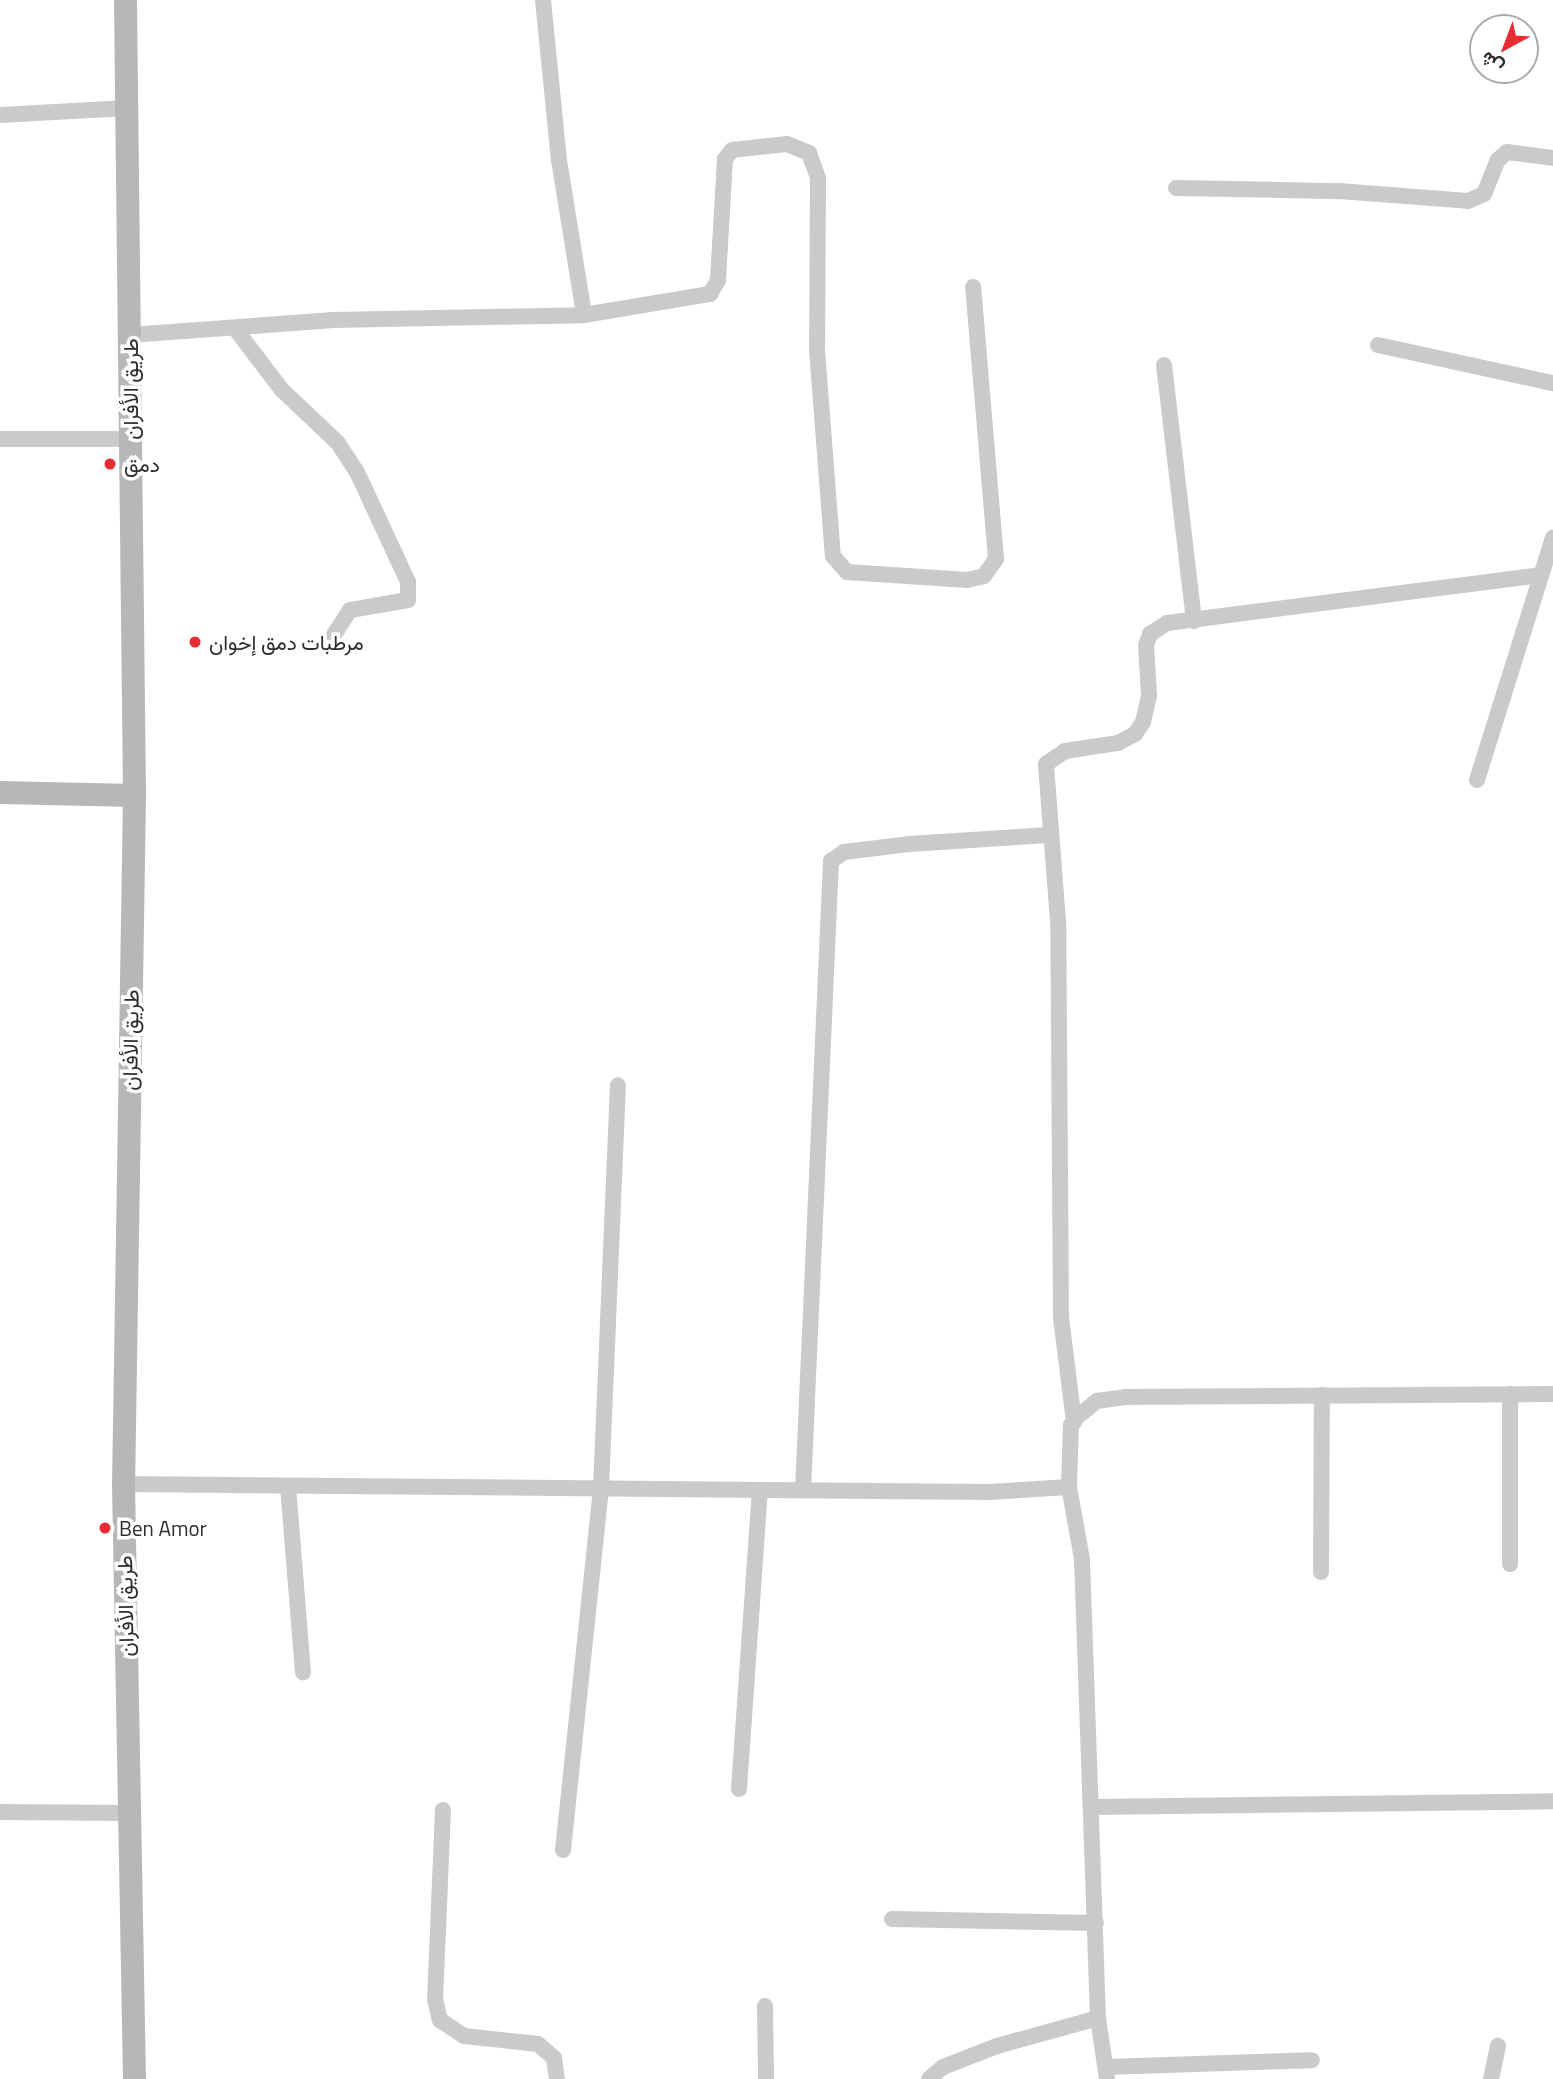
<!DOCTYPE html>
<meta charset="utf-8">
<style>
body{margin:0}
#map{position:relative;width:1553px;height:2079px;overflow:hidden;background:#fff;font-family:"Titillium Web",Vazirmatn,sans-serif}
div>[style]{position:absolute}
.street>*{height:16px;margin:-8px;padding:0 8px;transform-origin:8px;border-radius:8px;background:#cacaca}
.secondary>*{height:23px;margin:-11.5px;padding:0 11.5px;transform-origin:11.5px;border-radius:11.5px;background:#b7b7b7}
.dots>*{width:19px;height:19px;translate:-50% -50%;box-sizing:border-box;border:4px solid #fff;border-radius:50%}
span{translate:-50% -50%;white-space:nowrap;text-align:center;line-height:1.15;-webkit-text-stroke:7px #fff;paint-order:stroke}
.street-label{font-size:21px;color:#2d2d2d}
.poi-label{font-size:21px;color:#2d2d2d}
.left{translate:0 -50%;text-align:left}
.north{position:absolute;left:1469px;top:14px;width:70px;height:70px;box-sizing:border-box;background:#fff;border:2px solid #ababab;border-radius:50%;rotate:221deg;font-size:19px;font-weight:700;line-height:28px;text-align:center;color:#2d2d2d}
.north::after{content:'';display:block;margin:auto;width:24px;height:32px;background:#e72c37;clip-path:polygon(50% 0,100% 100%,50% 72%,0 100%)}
</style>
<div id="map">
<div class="street">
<i style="left:543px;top:0;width:161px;rotate:84.3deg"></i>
<i style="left:559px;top:160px;width:157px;rotate:80.8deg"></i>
<i style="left:0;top:115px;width:127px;rotate:-3.2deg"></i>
<i style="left:1176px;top:188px;width:163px;rotate:1.1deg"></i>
<i style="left:1339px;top:191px;width:129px;rotate:4.4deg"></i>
<i style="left:1468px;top:201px;width:17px;rotate:-24deg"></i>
<i style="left:1484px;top:194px;width:37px;rotate:-68deg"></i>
<i style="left:1498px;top:160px;width:12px;rotate:-42deg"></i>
<i style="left:1507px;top:152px;width:46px;rotate:7.4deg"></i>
<i style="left:237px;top:331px;width:74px;rotate:52.7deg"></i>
<i style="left:282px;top:390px;width:77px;rotate:43.4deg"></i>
<i style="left:338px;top:443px;width:35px;rotate:57deg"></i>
<i style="left:357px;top:472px;width:121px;rotate:65.1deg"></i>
<i style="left:408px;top:582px;width:18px;rotate:90deg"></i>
<i style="left:408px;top:600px;width:59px;rotate:170.2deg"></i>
<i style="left:350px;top:610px;width:30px;rotate:123deg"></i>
<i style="left:130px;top:335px;width:204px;rotate:-4.2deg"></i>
<i style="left:333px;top:320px;width:251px;rotate:-1.1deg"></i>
<i style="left:584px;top:315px;width:128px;rotate:-9.5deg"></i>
<i style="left:710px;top:294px;width:16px;rotate:-60deg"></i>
<i style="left:718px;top:280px;width:121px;rotate:-86.7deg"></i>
<i style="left:725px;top:159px;width:11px;rotate:-52deg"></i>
<i style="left:732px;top:150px;width:55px;rotate:-6.2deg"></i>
<i style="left:787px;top:144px;width:24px;rotate:22deg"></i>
<i style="left:809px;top:153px;width:27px;rotate:70deg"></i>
<i style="left:818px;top:178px;width:172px;rotate:90.3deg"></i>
<i style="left:817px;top:350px;width:207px;rotate:85.6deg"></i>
<i style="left:833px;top:556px;width:21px;rotate:49deg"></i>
<i style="left:847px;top:572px;width:120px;rotate:3.8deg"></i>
<i style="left:967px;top:580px;width:17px;rotate:-13deg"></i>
<i style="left:984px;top:576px;width:21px;rotate:-55deg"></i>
<i style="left:996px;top:559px;width:273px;rotate:-94.8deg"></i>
<i style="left:1378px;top:345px;width:179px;rotate:12.3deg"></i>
<i style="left:1164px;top:365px;width:258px;rotate:83.3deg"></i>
<i style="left:0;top:439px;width:130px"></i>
<i style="left:1477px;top:780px;width:254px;rotate:-72.6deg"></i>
<i style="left:1510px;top:1394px;width:170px;rotate:90deg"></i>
<i style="left:1074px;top:1422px;width:106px;rotate:-97.1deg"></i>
<i style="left:1061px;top:1317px;width:396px;rotate:-90.4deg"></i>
<i style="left:1058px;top:921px;width:157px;rotate:-94.4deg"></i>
<i style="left:1046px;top:764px;width:23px;rotate:-34deg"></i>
<i style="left:1065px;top:751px;width:54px;rotate:-8.6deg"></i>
<i style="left:1118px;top:743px;width:19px;rotate:-28deg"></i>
<i style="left:1135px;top:734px;width:14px;rotate:-56deg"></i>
<i style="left:1143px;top:722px;width:28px;rotate:-77deg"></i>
<i style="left:1149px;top:695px;width:50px;rotate:-93.4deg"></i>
<i style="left:1146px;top:645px;width:12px;rotate:-70deg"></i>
<i style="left:1150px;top:634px;width:20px;rotate:-33deg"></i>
<i style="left:1167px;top:623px;width:377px;rotate:-7.3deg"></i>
<i style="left:123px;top:1484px;width:866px;rotate:0.53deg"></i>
<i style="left:989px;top:1492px;width:80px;rotate:-3.6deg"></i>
<i style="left:1069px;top:1487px;width:62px;rotate:-88.2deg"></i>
<i style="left:1071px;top:1425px;width:10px;rotate:-53deg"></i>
<i style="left:1077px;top:1417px;width:26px;rotate:-39deg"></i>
<i style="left:1097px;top:1401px;width:28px;rotate:-8deg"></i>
<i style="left:1125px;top:1397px;width:428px;rotate:-0.4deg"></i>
<i style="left:288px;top:1486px;width:187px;rotate:85.4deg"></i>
<i style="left:803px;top:1490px;width:630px;rotate:-87.45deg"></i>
<i style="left:831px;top:861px;width:16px;rotate:-35deg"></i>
<i style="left:844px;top:852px;width:65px;rotate:-7deg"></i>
<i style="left:909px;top:844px;width:141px;rotate:-3.7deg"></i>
<i style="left:1321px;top:1572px;width:177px;rotate:-89.7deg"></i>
<i style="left:739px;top:1789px;width:300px;rotate:-86deg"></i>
<i style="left:1092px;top:1807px;width:461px;rotate:-0.7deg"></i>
<i style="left:443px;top:1810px;width:189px;rotate:92.4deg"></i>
<i style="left:435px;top:1999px;width:22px;rotate:77deg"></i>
<i style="left:440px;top:2020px;width:29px;rotate:34deg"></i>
<i style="left:464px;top:2036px;width:74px;rotate:6.2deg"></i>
<i style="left:538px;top:2044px;width:21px;rotate:41deg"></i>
<i style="left:554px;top:2058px;width:21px;rotate:82deg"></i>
<i style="left:0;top:1812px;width:128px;rotate:0.4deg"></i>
<i style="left:563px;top:1850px;width:363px;rotate:-84deg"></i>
<i style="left:601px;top:1489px;width:404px;rotate:-87.6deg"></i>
<i style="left:892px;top:1919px;width:204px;rotate:1.1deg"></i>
<i style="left:765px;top:2006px;width:73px;rotate:89.2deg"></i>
<i style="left:1098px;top:2018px;width:62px;rotate:81.6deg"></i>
<i style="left:1106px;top:2067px;width:206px;rotate:-1.9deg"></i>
<i style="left:929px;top:2079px;width:18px;rotate:-41deg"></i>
<i style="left:943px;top:2067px;width:58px;rotate:-21.3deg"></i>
<i style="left:997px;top:2046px;width:105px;rotate:-15.5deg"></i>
<i style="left:1098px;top:2018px;width:459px;rotate:-92deg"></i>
<i style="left:1082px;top:1559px;width:73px;rotate:-100.2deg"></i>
<i style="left:1491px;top:2079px;width:34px;rotate:-78deg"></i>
</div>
<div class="secondary">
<i style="left:125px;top:0;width:795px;rotate:89.35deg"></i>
<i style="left:134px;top:795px;width:689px;rotate:90.91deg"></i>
<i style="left:123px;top:1484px;width:595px;rotate:88.94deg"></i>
<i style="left:0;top:792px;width:134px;rotate:1.3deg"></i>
</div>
<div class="dots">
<i style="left:110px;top:464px;background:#e72c37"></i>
<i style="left:195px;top:642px;background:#e72c37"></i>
<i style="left:105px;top:1528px;background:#e72c37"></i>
</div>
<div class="street-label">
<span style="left:130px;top:389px;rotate:-90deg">طريق الأفران</span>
<span style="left:130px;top:1040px;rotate:-89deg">طريق الأفران</span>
<span style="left:125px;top:1606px;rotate:-91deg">طريق الأفران</span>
</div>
<div class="poi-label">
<span class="left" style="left:124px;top:464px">دمق</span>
<span class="left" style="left:209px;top:642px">مرطبات دمق إخوان</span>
<span class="left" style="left:119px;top:1528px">Ben Amor</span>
</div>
<div class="north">ش</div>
</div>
